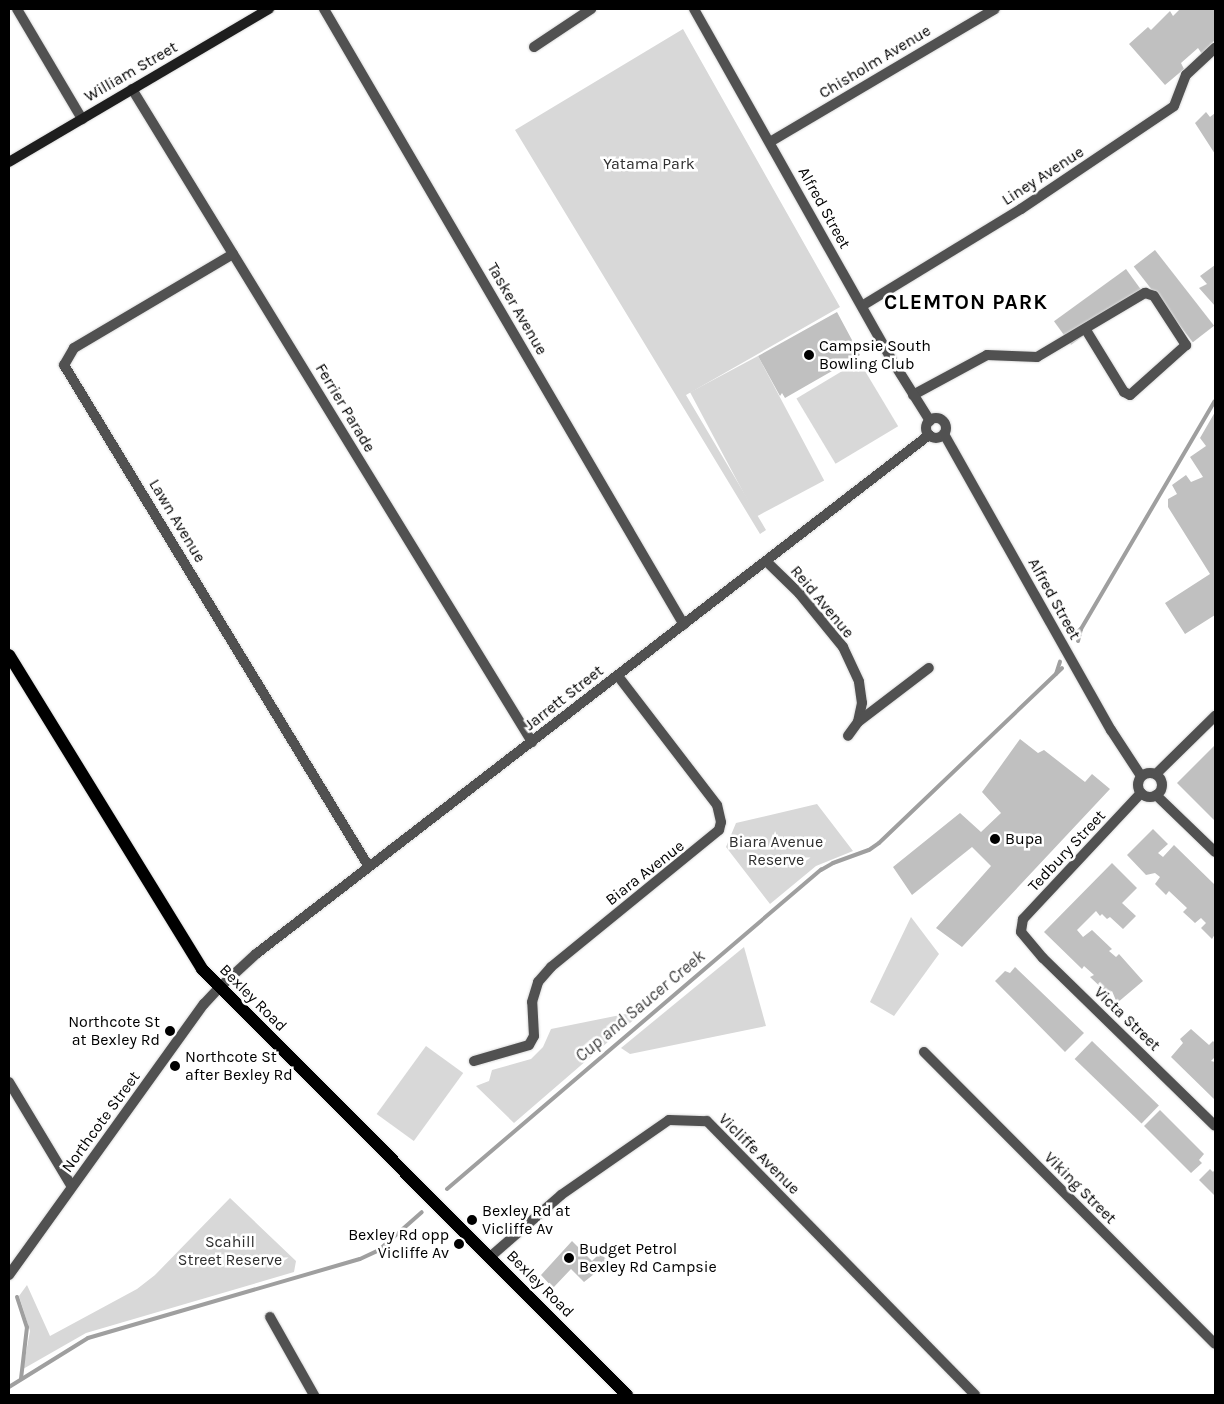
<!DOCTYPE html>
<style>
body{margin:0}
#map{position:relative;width:1224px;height:1404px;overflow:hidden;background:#fff;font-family:Karla,sans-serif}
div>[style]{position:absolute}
.green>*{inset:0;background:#d8d8d8;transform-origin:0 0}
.stream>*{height:4px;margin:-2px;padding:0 2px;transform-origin:2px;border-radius:2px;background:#9f9f9f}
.building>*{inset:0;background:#c0c0c0;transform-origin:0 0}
.roads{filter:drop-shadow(0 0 1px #dbdbdb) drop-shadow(0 0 1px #dbdbdb)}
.minor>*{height:10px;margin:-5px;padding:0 5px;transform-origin:5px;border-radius:5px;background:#515151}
.tertiary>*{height:10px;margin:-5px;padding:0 5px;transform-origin:5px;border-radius:5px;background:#515151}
.tertiary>.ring{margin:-5px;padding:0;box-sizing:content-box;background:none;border:10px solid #515151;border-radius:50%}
.secondary>*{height:10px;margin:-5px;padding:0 5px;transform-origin:5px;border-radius:5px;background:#1e1e1e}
.primary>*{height:12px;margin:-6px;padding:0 6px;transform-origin:6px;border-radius:6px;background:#000}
.dots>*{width:14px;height:14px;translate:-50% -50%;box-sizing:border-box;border:2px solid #fff;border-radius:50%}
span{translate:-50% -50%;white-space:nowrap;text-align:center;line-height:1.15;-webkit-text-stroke:5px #fff;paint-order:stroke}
.street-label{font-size:16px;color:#000}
.park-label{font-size:16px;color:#2f2f2f}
.poi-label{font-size:16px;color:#000}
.left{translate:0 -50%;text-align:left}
.right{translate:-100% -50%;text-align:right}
.water-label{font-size:18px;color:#404040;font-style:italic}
.district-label{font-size:21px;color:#000;font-weight:700;letter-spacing:1px}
.frame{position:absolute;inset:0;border:10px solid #000;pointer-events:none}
</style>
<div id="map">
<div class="green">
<i style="clip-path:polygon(683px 29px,840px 307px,686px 395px,766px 530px,760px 534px,515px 130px)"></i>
<i style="left:758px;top:356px;width:141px;height:77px;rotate:62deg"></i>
<i style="left:859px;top:361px;width:76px;height:73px;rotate:59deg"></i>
<i style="clip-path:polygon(817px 804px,853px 851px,816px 866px,770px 904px,726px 847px,736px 823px)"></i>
<i style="clip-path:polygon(911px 917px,939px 954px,894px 1016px,870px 1002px)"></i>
<i style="clip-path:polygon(744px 947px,766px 1026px,630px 1054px,621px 1048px)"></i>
<i style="clip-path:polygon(645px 1010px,514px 1123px,476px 1086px,489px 1081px,492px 1070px,531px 1059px,543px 1047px,551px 1029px)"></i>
<i style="left:426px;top:1046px;width:46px;height:84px;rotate:36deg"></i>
<i style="clip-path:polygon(230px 1198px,296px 1261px,294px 1272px,86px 1333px,23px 1369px,30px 1331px,19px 1296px,27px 1285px,50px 1336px,137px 1289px,155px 1275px)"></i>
</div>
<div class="stream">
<i style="left:1075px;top:634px;width:8px;rotate:-40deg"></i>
<i style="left:1078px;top:641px;width:12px;rotate:-76deg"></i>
<i style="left:1081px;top:629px;width:264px;rotate:-59.6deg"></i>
<i style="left:1056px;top:674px;width:13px;rotate:-72deg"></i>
<i style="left:447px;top:1189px;width:492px;rotate:-40.5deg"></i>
<i style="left:821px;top:870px;width:14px;rotate:-30deg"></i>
<i style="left:833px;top:863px;width:38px;rotate:-20deg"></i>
<i style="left:869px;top:850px;width:12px;rotate:-35deg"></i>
<i style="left:879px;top:843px;width:253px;rotate:-43.7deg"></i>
<i style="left:17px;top:1297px;width:32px;rotate:72deg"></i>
<i style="left:27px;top:1327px;width:52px;rotate:96.6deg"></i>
<i style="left:9px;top:1387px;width:93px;rotate:-31.8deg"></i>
<i style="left:88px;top:1338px;width:283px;rotate:-16.2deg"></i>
<i style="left:360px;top:1259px;width:21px;rotate:-25deg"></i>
<i style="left:379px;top:1250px;width:57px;rotate:-41.5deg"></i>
</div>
<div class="building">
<i style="clip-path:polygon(1180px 9px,1215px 9px,1214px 41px,1202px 54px,1198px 48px,1181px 63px,1184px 69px,1165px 85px,1129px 44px,1148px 27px,1151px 30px,1170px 11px,1173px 16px)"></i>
<i style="clip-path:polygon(1206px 112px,1210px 117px,1215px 113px,1215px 154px,1195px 123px)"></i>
<i style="left:1155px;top:250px;width:96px;height:27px;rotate:52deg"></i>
<i style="clip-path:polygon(1215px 265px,1215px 306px,1199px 288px,1207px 284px,1200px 276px)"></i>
<i style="left:1126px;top:269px;width:29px;height:89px;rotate:54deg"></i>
<i style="clip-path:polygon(837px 312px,860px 355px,785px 398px,782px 393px,780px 396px,758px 356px)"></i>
<i style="clip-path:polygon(1215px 412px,1215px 615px,1185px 634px,1165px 603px,1210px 574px,1168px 507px,1168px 499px,1177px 494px,1172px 485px,1186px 475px,1191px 482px,1203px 477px,1190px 457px,1206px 446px,1200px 438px)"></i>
<i style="clip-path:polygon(1020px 739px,1038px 753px,1044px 750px,1085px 782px,1092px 774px,1110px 789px,962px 947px,936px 928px,991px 866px,972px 847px,912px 895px,893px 867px,960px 813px,981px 832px,1001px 813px,982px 792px)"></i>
<i style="clip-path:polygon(1215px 745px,1215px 821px,1177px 783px)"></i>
<i style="clip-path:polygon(1153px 829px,1168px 844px,1158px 853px,1163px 857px,1174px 845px,1215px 885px,1215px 934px,1212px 939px,1201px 928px,1206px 923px,1201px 918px,1195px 923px,1183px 912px,1187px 908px,1169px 891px,1166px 895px,1155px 884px,1160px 877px,1155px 873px,1146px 875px,1127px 855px)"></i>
<i style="clip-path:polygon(1112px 863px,1137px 888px,1122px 903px,1136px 916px,1123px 929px,1110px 917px,1107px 919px,1102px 914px,1100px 916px,1096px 911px,1077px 930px,1083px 937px,1092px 930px,1112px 949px,1109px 951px,1116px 957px,1119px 954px,1143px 981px,1117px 1003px,1112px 991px,1108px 994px,1090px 977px,1094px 975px,1084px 966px,1082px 969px,1044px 932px)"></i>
<i style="clip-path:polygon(1015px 967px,1084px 1033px,1065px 1052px,995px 981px,1005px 971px,1010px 973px)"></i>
<i style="clip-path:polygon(1191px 1029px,1209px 1045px,1213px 1041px,1215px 1043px,1215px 1057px,1211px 1061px,1215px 1062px,1215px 1100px,1171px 1057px,1183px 1043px,1180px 1039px)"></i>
<i style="left:1092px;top:1041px;width:93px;height:25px;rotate:44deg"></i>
<i style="clip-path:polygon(1160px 1110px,1204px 1154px,1199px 1160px,1202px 1163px,1191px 1173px,1144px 1126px)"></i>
<i style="clip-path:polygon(1210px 1169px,1213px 1172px,1215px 1169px,1215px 1196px,1199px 1180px)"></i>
<i style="clip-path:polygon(572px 1241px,592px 1261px,600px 1253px,609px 1262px,584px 1282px,571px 1269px,553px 1288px,541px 1275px)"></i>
</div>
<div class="roads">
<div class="minor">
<i style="left:17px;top:9px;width:128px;rotate:59.4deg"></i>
<i style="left:324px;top:9px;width:713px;rotate:59.7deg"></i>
<i style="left:534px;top:47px;width:69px;rotate:-33.7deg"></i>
<i style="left:132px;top:89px;width:766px;rotate:58.51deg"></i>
<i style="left:770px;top:142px;width:261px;rotate:-30.6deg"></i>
<i style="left:233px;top:254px;width:185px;rotate:149.4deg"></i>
<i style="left:74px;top:348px;width:20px;rotate:120deg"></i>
<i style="left:64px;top:365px;width:587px;rotate:58.72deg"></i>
<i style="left:862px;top:306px;width:186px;rotate:-31.4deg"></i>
<i style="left:1021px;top:209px;width:184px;rotate:-33.9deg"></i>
<i style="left:1174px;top:106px;width:33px;rotate:-69deg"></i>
<i style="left:1186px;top:75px;width:40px;rotate:-43deg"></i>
<i style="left:913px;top:395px;width:84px;rotate:-28.4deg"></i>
<i style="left:987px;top:355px;width:50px;rotate:2.3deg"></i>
<i style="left:1037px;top:357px;width:126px;rotate:-30.7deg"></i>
<i style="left:1145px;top:293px;width:9px;rotate:18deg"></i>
<i style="left:1154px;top:296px;width:59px;rotate:56.9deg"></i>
<i style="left:1186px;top:345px;width:75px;rotate:138.2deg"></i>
<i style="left:1130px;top:395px;width:7px;rotate:-153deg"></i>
<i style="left:1124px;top:392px;width:73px;rotate:-121.5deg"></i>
<i style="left:767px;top:562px;width:45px;rotate:44.1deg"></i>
<i style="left:799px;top:593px;width:70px;rotate:50.8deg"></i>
<i style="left:843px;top:647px;width:38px;rotate:65deg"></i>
<i style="left:859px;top:682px;width:21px;rotate:82deg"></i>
<i style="left:862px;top:703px;width:19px;rotate:102deg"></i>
<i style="left:858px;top:722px;width:17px;rotate:126deg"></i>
<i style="left:858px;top:722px;width:89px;rotate:-37.3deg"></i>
<i style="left:1141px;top:793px;width:173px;rotate:133.1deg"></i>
<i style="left:1023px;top:919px;width:13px;rotate:99deg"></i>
<i style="left:1021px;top:932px;width:34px;rotate:50deg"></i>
<i style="left:1043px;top:958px;width:240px;rotate:44.3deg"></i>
<i style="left:1156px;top:795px;width:82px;rotate:44deg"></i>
<i style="left:924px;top:1052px;width:412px;rotate:45.1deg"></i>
<i style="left:474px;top:1061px;width:57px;rotate:-16.2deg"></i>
<i style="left:529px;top:1045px;width:10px;rotate:-61deg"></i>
<i style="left:534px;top:1036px;width:34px;rotate:-93deg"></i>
<i style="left:532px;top:1002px;width:21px;rotate:-73deg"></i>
<i style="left:538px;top:982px;width:20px;rotate:-49deg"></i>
<i style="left:551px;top:967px;width:217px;rotate:-39.2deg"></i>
<i style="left:719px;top:830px;width:8px;rotate:-76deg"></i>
<i style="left:721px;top:822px;width:17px;rotate:-103deg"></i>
<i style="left:717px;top:805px;width:163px;rotate:-127.5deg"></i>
<i style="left:9px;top:1082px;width:122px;rotate:59deg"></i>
<i style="left:490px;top:1257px;width:94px;rotate:-41.1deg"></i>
<i style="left:561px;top:1195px;width:131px;rotate:-34.8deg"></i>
<i style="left:669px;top:1120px;width:38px;rotate:2deg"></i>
<i style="left:707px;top:1121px;width:383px;rotate:45.6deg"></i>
<i style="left:9px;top:1275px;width:334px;rotate:-54.3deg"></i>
<i style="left:204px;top:1004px;width:22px;rotate:-47deg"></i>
<i style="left:270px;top:1317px;width:90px;rotate:60.6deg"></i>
</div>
<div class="tertiary">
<i style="left:694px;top:9px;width:409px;rotate:60.6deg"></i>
<i style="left:895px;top:365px;width:66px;rotate:58deg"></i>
<i class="ring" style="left:926px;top:418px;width:10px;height:10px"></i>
<i style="left:944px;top:434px;width:340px;rotate:60.6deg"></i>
<i style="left:1111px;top:730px;width:55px;rotate:56.9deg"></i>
<i class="ring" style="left:1138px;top:773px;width:14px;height:14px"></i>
<i style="left:1156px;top:774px;width:83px;rotate:-44.5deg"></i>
<i style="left:219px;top:988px;width:50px;rotate:-42.6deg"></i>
<i style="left:256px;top:954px;width:850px;rotate:-37.64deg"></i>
</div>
<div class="secondary">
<i style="left:9px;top:162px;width:302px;rotate:-30.5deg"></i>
</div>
<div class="primary">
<i style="left:9px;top:655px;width:369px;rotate:58.4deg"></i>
<i style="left:202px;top:969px;width:602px;rotate:45.07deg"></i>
</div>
</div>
<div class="dots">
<i style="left:809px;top:355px;background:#000"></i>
<i style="left:995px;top:839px;background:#000"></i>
<i style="left:170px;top:1031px;background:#000"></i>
<i style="left:175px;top:1066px;background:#000"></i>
<i style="left:472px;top:1220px;background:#000"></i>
<i style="left:459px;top:1244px;background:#000"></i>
<i style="left:569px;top:1258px;background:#000"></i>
</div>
<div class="street-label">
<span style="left:875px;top:62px;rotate:-31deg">Chisholm Avenue</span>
<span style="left:131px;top:72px;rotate:-30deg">William Street</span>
<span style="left:1043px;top:176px;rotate:-33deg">Liney Avenue</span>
<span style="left:824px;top:208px;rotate:61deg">Alfred Street</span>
<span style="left:517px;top:309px;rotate:60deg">Tasker Avenue</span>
<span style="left:345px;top:408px;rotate:59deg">Ferrier Parade</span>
<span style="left:177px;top:521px;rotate:59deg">Lawn Avenue</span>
<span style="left:1054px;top:599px;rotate:61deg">Alfred Street</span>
<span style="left:822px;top:602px;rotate:50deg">Reid Avenue</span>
<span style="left:564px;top:698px;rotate:-38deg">Jarrett Street</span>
<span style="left:1067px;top:851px;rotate:-47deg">Tedbury Street</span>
<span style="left:645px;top:873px;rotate:-38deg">Biara Avenue</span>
<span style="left:253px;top:998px;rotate:45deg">Bexley Road</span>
<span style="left:1127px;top:1019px;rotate:44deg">Victa Street</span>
<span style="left:101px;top:1122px;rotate:-54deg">Northcote Street</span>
<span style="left:759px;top:1154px;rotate:45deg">Vicliffe Avenue</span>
<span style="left:1080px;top:1188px;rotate:45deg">Viking Street</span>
<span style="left:540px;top:1284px;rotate:45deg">Bexley Road</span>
</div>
<div class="park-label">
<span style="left:649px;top:164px">Yatama Park</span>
<span style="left:776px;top:851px">Biara Avenue<br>Reserve</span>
<span style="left:230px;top:1251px">Scahill<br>Street Reserve</span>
</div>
<div class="poi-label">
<span class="left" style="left:819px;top:355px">Campsie South<br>Bowling Club</span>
<span class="left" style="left:1005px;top:839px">Bupa</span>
<span class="right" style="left:160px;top:1031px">Northcote St<br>at Bexley Rd</span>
<span class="left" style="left:185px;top:1066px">Northcote St<br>after Bexley Rd</span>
<span class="left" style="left:482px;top:1220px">Bexley Rd at<br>Vicliffe Av</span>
<span class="right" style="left:449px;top:1244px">Bexley Rd opp<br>Vicliffe Av</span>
<span class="left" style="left:579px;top:1258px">Budget Petrol<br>Bexley Rd Campsie</span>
</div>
<div class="water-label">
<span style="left:640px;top:1006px;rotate:-40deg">Cup and Saucer Creek</span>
</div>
<div class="district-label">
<span style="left:966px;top:302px">CLEMTON PARK</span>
</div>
<div class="frame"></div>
</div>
